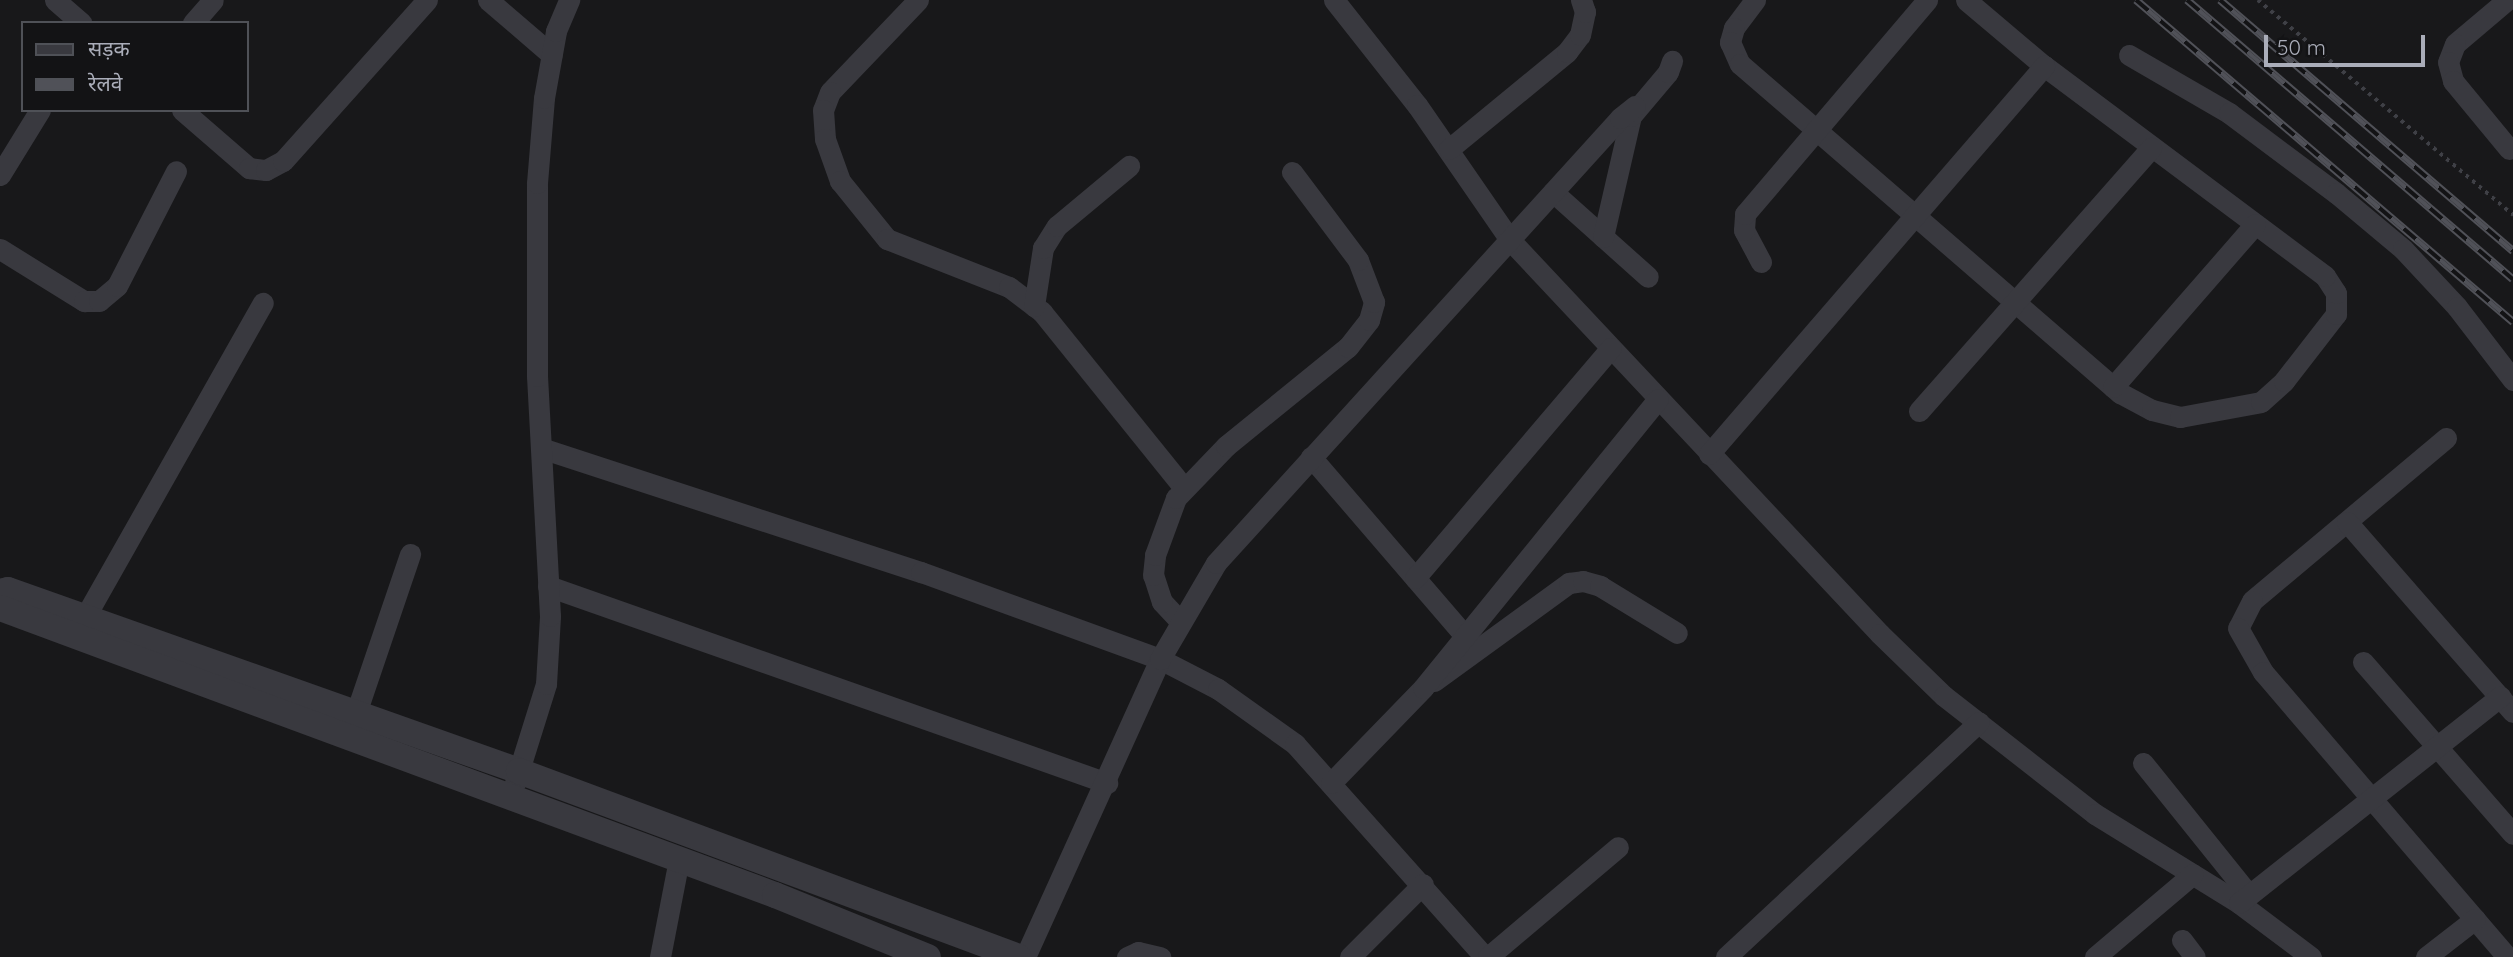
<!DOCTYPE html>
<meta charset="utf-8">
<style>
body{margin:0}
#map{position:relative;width:2513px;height:957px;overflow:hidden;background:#18181a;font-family:Quicksand,"Noto Sans Devanagari",sans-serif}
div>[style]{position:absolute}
.path>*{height:3.5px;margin-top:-1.75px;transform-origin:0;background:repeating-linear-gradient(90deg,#3f4046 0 3.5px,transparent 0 8.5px)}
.minor>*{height:21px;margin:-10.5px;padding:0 10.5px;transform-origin:10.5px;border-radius:10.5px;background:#39393f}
.tertiary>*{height:26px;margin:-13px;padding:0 13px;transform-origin:13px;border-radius:13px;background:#39393f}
.rail>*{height:8px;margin-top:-4px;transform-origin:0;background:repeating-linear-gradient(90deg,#131315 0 16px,#505158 0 32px);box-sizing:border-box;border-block:2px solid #505158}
span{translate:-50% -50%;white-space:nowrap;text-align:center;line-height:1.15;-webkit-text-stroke:5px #131315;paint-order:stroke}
.legend{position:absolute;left:21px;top:21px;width:228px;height:91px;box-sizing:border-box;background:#131315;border:2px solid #4f5157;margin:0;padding:9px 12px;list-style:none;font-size:21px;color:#aaadb9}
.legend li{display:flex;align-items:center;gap:14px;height:35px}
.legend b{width:35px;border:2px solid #4f5157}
.scale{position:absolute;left:2264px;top:35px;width:161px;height:32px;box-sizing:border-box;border:4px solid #aaadb9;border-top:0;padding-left:9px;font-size:21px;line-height:24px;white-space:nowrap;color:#aaadb9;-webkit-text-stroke:5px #131315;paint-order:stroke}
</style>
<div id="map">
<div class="path">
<i style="left:2258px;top:0;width:334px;rotate:40.1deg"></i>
</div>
<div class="minor">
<i style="left:55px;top:0;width:35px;rotate:41deg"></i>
<i style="left:488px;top:0;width:84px;rotate:40.7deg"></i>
<i style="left:918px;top:0;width:127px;rotate:133.7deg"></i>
<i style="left:830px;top:92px;width:19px;rotate:111deg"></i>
<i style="left:823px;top:110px;width:29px;rotate:86deg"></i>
<i style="left:825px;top:139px;width:45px;rotate:70.3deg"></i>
<i style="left:840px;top:181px;width:75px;rotate:51deg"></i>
<i style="left:887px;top:239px;width:131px;rotate:21.5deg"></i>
<i style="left:1009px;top:287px;width:41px;rotate:37.1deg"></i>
<i style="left:1042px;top:312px;width:226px;rotate:51.1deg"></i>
<i style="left:1334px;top:0;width:134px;rotate:51.7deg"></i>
<i style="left:1417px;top:105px;width:164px;rotate:55.4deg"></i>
<i style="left:1510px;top:240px;width:540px;rotate:46.8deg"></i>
<i style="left:1880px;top:634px;width:89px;rotate:44.1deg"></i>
<i style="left:1944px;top:696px;width:192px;rotate:38deg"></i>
<i style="left:2095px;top:814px;width:169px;rotate:31.7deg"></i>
<i style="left:2239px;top:903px;width:90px;rotate:36.9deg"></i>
<i style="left:1755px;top:0;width:35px;rotate:127deg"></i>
<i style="left:1734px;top:28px;width:15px;rotate:106deg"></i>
<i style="left:1730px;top:42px;width:24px;rotate:66deg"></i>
<i style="left:1740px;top:64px;width:503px;rotate:40.89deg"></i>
<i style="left:2120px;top:393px;width:36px;rotate:28deg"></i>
<i style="left:2152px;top:410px;width:29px;rotate:14deg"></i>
<i style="left:2180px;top:417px;width:82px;rotate:-10.5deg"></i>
<i style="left:2261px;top:402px;width:31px;rotate:-42deg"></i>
<i style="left:2284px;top:381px;width:85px;rotate:-52.2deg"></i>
<i style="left:2336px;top:314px;width:21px;rotate:-90deg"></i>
<i style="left:2336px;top:293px;width:20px;rotate:-123deg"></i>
<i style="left:2325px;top:276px;width:351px;rotate:-143.2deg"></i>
<i style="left:2044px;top:66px;width:102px;rotate:-139.8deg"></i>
<i style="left:2507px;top:0;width:68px;rotate:139.8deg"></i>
<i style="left:2455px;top:44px;width:19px;rotate:111deg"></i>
<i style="left:2448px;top:62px;width:20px;rotate:75deg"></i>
<i style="left:2453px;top:81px;width:88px;rotate:50.5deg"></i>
<i style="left:193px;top:23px;width:30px;rotate:-49deg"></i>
<i style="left:2129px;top:55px;width:116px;rotate:30.1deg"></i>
<i style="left:2229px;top:113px;width:134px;rotate:36.8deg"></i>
<i style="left:2336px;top:193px;width:87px;rotate:39.9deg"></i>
<i style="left:2403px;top:249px;width:79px;rotate:47deg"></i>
<i style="left:2457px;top:307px;width:92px;rotate:52.5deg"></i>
<i style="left:182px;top:110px;width:89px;rotate:40.9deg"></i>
<i style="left:249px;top:168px;width:17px;rotate:7deg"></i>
<i style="left:266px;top:170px;width:19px;rotate:-28deg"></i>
<i style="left:283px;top:161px;width:216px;rotate:-48.2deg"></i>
<i style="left:1449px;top:149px;width:153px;rotate:-39.4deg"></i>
<i style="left:1567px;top:52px;width:21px;rotate:-53deg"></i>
<i style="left:1580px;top:35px;width:24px;rotate:-78deg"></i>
<i style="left:1585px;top:12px;width:13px;rotate:-108deg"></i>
<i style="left:0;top:175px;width:76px;rotate:-58.4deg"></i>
<i style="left:1553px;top:192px;width:127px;rotate:41.8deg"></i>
<i style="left:1603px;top:237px;width:124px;rotate:-77deg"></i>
<i style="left:1631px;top:116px;width:57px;rotate:-49.9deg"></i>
<i style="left:1668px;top:72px;width:12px;rotate:-70deg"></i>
<i style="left:0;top:249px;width:99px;rotate:31.8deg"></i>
<i style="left:84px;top:301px;width:15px"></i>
<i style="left:99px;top:301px;width:23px;rotate:-40deg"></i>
<i style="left:117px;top:286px;width:129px;rotate:-62.8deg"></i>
<i style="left:1761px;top:262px;width:36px;rotate:-118deg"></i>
<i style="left:1744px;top:230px;width:16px;rotate:-86deg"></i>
<i style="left:1745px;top:214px;width:281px;rotate:-49.6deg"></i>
<i style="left:1034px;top:306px;width:59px;rotate:-81.2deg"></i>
<i style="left:1043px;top:248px;width:26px;rotate:-58deg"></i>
<i style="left:1057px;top:226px;width:94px;rotate:-39.8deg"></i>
<i style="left:2113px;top:387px;width:216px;rotate:-48.9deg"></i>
<i style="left:1919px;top:411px;width:351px;rotate:-48.6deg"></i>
<i style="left:2446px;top:438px;width:253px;rotate:140deg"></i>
<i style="left:2252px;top:601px;width:30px;rotate:117deg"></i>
<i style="left:2238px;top:628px;width:51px;rotate:60.4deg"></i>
<i style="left:2263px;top:672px;width:375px;rotate:49.4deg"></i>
<i style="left:541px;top:448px;width:400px;rotate:18.1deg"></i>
<i style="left:921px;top:572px;width:254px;rotate:20deg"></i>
<i style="left:1160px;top:659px;width:65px;rotate:27.3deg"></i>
<i style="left:1218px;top:689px;width:95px;rotate:35.5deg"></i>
<i style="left:1295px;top:744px;width:285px;rotate:48.3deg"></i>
<i style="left:1709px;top:454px;width:513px;rotate:-49.19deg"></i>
<i style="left:1311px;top:457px;width:235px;rotate:49.3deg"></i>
<i style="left:2347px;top:522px;width:252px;rotate:48.9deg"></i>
<i style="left:1415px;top:578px;width:302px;rotate:-49.6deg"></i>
<i style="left:548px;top:586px;width:593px;rotate:19.41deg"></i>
<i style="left:85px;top:617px;width:361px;rotate:-60.5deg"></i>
<i style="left:1179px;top:620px;width:25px;rotate:-133deg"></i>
<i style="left:1162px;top:602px;width:28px;rotate:-108deg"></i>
<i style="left:1153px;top:575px;width:20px;rotate:-84deg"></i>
<i style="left:1155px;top:555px;width:61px;rotate:-69.8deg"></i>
<i style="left:1176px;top:498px;width:72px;rotate:-46.1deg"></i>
<i style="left:1226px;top:446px;width:157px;rotate:-39.1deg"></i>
<i style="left:1348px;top:347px;width:34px;rotate:-52deg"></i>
<i style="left:1369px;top:320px;width:19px;rotate:-74deg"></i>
<i style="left:1374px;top:302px;width:45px;rotate:-110.9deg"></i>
<i style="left:1358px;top:260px;width:110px;rotate:-126.9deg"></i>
<i style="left:2363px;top:662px;width:228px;rotate:48.9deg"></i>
<i style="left:1434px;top:681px;width:167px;rotate:-36deg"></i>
<i style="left:1569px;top:583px;width:14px;rotate:-8deg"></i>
<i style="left:1583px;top:581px;width:18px;rotate:16deg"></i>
<i style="left:1600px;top:586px;width:90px;rotate:31.4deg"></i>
<i style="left:356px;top:713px;width:168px;rotate:-71.2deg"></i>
<i style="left:2143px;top:763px;width:169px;rotate:51.2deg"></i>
<i style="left:515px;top:783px;width:104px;rotate:-72.6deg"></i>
<i style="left:546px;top:684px;width:68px;rotate:-86.6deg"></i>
<i style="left:550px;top:616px;width:240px;rotate:-93.1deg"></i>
<i style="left:537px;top:376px;width:193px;rotate:-90deg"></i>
<i style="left:537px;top:183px;width:85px;rotate:-85.3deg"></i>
<i style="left:544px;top:98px;width:68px;rotate:-79.8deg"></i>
<i style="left:556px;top:31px;width:34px;rotate:-67deg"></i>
<i style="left:1331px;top:783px;width:132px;rotate:-45.9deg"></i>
<i style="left:1423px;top:688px;width:372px;rotate:-50.9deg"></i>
<i style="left:2239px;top:903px;width:333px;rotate:-38.3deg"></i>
<i style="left:2182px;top:940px;width:21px;rotate:53deg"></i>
<i style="left:660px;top:957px;width:100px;rotate:-79deg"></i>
<i style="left:1025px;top:957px;width:327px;rotate:-65.6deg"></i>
<i style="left:1160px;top:659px;width:111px;rotate:-59.7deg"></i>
<i style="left:1216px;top:563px;width:601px;rotate:-47.76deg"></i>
<i style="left:1620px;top:118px;width:19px;rotate:-39deg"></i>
<i style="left:1127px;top:957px;width:12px;rotate:-24deg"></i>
<i style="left:1138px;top:952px;width:23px;rotate:13deg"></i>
<i style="left:1350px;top:957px;width:103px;rotate:-45deg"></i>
<i style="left:1488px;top:957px;width:170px;rotate:-40.2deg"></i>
<i style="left:1726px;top:957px;width:345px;rotate:-42.9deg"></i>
<i style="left:2095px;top:957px;width:128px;rotate:-40.3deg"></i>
<i style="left:2426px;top:957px;width:62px;rotate:-37.8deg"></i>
</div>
<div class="tertiary">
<i style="left:0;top:592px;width:8px;rotate:-14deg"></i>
<i style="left:8px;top:590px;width:542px;rotate:19.5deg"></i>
<i style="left:519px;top:771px;width:533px;rotate:20.41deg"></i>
<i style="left:0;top:608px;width:826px;rotate:20.32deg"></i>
<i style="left:775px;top:895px;width:165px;rotate:22.1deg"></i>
</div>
<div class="rail">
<i style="left:2136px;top:0;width:496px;rotate:40.5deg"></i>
<i style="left:2187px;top:0;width:429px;rotate:40.6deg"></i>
<i style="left:2220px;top:0;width:386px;rotate:40.6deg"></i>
</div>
<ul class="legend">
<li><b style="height:9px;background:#39393f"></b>सड़क</li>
<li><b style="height:9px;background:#505158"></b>रेलवे</li>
</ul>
<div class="scale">50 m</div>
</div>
